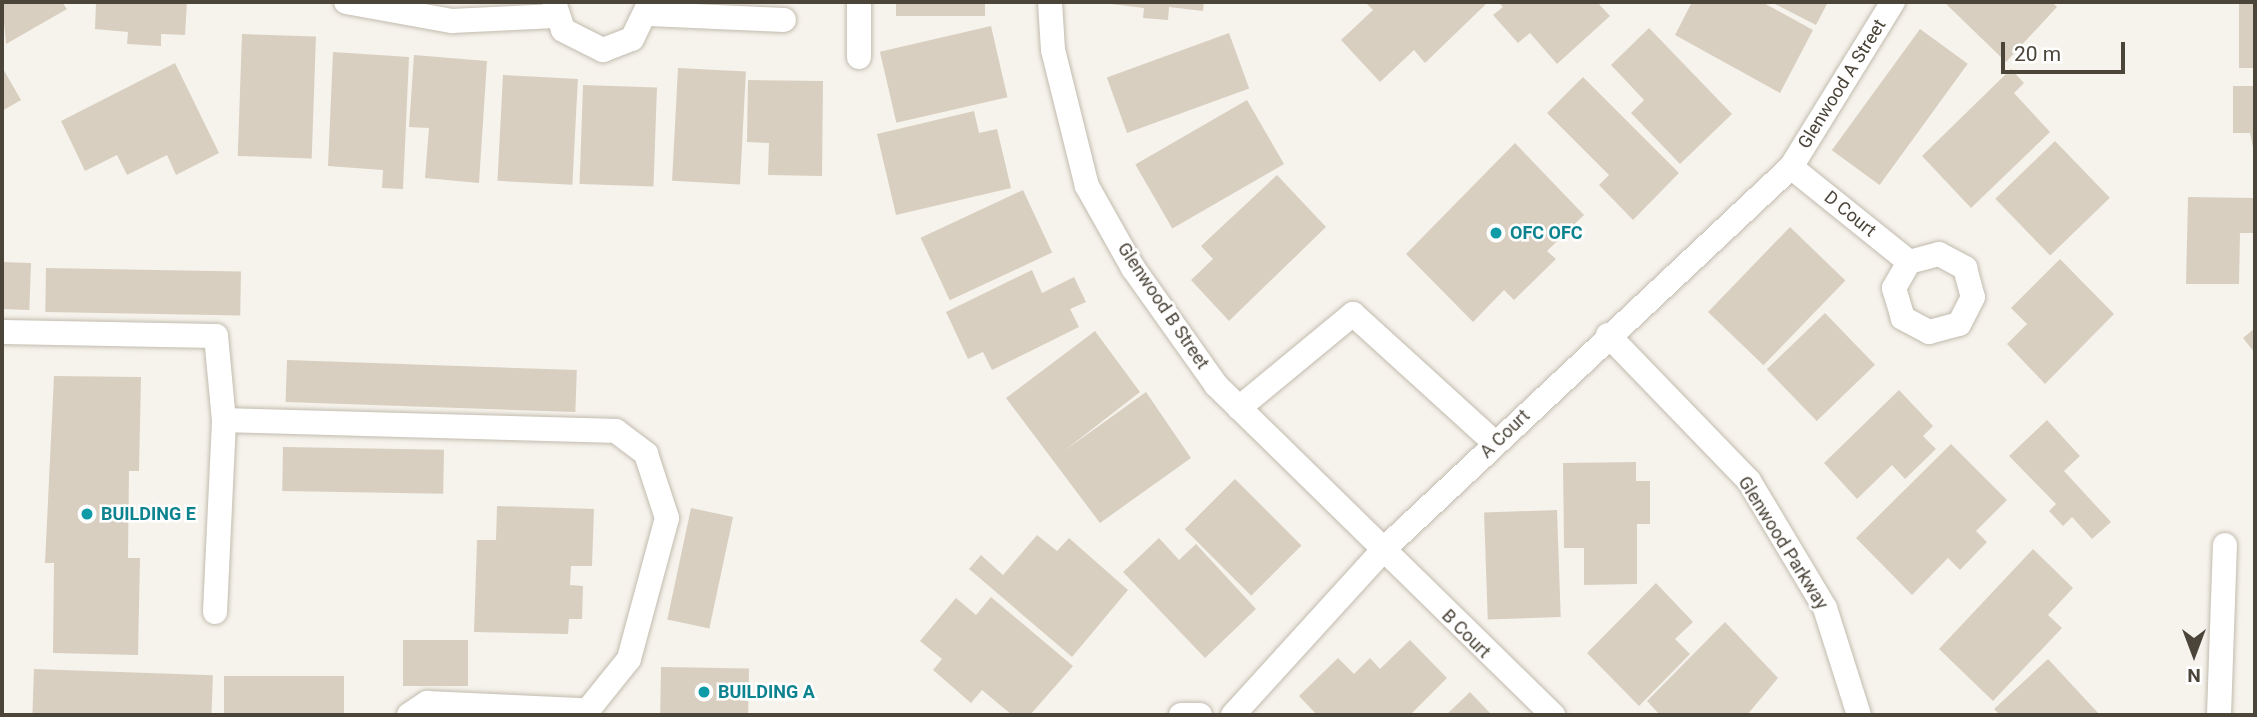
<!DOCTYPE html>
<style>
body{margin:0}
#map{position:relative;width:2257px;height:717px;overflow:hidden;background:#f6f3ec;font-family:Roboto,sans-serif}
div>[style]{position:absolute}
.building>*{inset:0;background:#d8cfc1;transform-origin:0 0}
.roads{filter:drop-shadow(0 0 2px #c2bbae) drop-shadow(0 0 2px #c2bbae)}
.service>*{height:24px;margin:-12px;padding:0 12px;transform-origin:12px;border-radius:12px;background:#fff}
.dots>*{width:19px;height:19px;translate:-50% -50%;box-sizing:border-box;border:4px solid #fff;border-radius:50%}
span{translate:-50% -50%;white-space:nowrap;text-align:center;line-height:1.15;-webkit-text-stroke:5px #fff;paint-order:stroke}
.street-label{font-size:18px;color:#4b4439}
.culture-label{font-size:18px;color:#0d838f;font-weight:700}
.left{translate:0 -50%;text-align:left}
.frame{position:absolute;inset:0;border:4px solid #4b4439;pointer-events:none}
.north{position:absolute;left:2159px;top:619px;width:70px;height:70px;-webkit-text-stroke:5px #fff;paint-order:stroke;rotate:180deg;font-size:19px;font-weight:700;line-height:28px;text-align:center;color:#4b4439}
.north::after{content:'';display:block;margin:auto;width:24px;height:32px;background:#4b4439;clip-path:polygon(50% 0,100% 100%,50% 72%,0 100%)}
.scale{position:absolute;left:2001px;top:42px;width:124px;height:32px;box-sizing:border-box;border:4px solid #4b4439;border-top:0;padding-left:9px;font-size:21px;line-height:24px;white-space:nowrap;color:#4b4439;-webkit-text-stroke:5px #fff;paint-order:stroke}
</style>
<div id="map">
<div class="building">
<i style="clip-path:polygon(2px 2px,62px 2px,67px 9px,6px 44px)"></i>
<i style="clip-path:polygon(96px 2px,187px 2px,185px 35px,161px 34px,161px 46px,127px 44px,128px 32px,95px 29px)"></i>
<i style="left:896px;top:2px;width:89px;height:14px"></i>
<i style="clip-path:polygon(1094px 2px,1204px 2px,1203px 11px,1169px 7px,1168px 20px,1143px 18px,1144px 8px)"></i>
<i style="clip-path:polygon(1365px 2px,1486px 2px,1487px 3px,1425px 63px,1414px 50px,1380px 82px,1341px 40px,1373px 10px)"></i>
<i style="clip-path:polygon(1498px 2px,1597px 2px,1610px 16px,1557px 64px,1530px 33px,1518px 43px,1493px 15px,1503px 7px)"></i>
<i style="clip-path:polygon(1692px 2px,1762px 2px,1813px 30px,1780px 93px,1675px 35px)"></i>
<i style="clip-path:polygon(1771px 2px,1828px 2px,1816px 25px)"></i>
<i style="clip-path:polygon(1944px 2px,2052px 2px,2057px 7px,2006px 62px)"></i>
<i style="left:2239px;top:2px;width:16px;height:66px"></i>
<i style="left:991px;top:26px;width:73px;height:114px;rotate:77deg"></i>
<i style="clip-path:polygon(1649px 28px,1732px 114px,1680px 164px,1631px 113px,1644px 100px,1611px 65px)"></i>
<i style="left:1920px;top:29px;width:59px;height:150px;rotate:36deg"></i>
<i style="left:1229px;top:33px;width:59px;height:130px;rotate:70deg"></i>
<i style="left:242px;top:34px;width:74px;height:122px;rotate:2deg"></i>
<i style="clip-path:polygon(333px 52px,409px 57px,403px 189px,382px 188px,383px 170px,328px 166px)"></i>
<i style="clip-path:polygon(414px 55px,487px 61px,479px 183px,425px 178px,429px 128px,409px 127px)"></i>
<i style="clip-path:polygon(175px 63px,219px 153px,176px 175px,167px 155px,127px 175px,117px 155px,85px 171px,61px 121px)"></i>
<i style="clip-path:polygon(2px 67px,21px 100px,2px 111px)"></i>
<i style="left:678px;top:68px;width:68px;height:113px;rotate:3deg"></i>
<i style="clip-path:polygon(2011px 69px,2024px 83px,2014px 93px,2050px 132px,1971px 208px,1922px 156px)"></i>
<i style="left:503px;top:75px;width:75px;height:106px;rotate:3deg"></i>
<i style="clip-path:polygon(1583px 77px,1679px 173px,1633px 220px,1599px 185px,1609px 175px,1547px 113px)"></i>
<i style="clip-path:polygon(748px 80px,823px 81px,822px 176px,768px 175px,769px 143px,747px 142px)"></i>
<i style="left:583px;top:85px;width:74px;height:99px;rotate:2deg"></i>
<i style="clip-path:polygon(2233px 86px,2255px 86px,2255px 157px,2250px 133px,2233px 133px)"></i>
<i style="left:1247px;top:100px;width:74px;height:129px;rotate:60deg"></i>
<i style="clip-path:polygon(974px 111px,979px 133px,997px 129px,1011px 188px,896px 215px,877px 134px)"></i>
<i style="left:2055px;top:141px;width:79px;height:83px;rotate:46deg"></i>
<i style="clip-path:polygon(1515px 143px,1584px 215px,1547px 251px,1556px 259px,1514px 300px,1504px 290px,1473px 322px,1406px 254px)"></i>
<i style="clip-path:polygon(1277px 175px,1326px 227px,1229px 321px,1191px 280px,1213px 259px,1201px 246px)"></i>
<i style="left:1023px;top:190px;width:69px;height:113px;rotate:65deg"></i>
<i style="clip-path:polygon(2188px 197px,2255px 198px,2255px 233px,2240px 233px,2239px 284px,2186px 284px)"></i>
<i style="left:1790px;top:227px;width:77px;height:118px;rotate:44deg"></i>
<i style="clip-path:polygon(2060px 259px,2114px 314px,2045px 384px,2007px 344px,2027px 324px,2011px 308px)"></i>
<i style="left:2px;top:262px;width:29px;height:47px;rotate:2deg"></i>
<i style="left:46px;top:268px;width:195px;height:44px;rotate:1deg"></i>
<i style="clip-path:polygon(1032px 270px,1042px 293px,1074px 277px,1086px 302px,1070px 309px,1079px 327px,992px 370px,983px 352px,968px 359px,946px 312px)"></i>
<i style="left:1825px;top:313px;width:72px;height:81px;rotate:46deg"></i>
<i style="clip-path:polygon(2255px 328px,2255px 353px,2243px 338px)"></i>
<i style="clip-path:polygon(1095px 331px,1140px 392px,1064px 451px,1146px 392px,1191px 458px,1100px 523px,1006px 398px)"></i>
<i style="left:287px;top:360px;width:290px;height:42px;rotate:2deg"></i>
<i style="clip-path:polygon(54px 376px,141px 377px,139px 471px,129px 471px,128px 558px,140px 558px,138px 655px,53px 653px,54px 563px,45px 563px)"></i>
<i style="clip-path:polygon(1899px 390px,1933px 426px,1923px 436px,1936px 449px,1905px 479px,1892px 465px,1857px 499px,1824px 463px)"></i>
<i style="clip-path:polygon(2047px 420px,2080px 456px,2064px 471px,2111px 522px,2092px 539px,2072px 517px,2063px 526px,2049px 511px,2056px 504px,2009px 456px)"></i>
<i style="clip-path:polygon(1951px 444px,2007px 500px,1976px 531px,1987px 542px,1960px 570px,1948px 558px,1912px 595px,1856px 538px)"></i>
<i style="left:283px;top:447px;width:161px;height:44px;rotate:1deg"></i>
<i style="clip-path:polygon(1636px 462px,1636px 481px,1650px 481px,1650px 524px,1637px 524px,1637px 584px,1584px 585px,1584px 548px,1564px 548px,1563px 463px)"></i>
<i style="left:1235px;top:479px;width:94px;height:71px;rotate:45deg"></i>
<i style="clip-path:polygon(497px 506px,594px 509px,592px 566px,571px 566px,570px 585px,583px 586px,582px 619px,569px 619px,568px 634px,474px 632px,477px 540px,496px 540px)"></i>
<i style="left:691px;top:508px;width:43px;height:114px;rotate:12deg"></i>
<i style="left:1557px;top:510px;width:107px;height:73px;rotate:88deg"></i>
<i style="clip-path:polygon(1037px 535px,1057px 551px,1069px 538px,1128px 590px,1072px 657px,969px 569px,981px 555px,1003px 575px)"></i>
<i style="clip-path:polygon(1159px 538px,1179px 560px,1196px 544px,1256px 609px,1205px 658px,1123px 572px)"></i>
<i style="clip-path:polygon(2033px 549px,2073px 588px,2048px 615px,2062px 628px,1993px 701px,1939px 649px)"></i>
<i style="clip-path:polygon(1656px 583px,1693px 622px,1675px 639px,1690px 654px,1639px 706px,1587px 653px)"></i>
<i style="clip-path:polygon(991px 597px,1073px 666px,1030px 715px,1012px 715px,982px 690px,971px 703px,933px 670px,942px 659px,920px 641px,956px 598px,976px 615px)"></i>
<i style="clip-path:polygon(1725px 622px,1778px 678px,1747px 715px,1660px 715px,1647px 701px)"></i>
<i style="left:403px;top:640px;width:65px;height:46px"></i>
<i style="clip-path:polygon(1410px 640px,1447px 678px,1410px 715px,1317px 715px,1299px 696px,1338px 658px,1354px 674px,1370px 658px,1380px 669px)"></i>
<i style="clip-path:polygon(2048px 659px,2100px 715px,2000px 715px,1994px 709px)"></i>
<i style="left:661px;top:667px;width:88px;height:48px;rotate:1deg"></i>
<i style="left:34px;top:669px;width:179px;height:45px;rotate:2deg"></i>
<i style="left:224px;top:676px;width:120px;height:39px"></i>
<i style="clip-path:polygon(1470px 692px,1490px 713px,1446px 715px)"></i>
</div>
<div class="roads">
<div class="service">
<i style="left:346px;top:2px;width:108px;rotate:10.2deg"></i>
<i style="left:452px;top:21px;width:103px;rotate:-2.8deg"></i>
<i style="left:554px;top:2px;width:29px;rotate:72deg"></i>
<i style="left:563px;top:30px;width:45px;rotate:26.6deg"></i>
<i style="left:603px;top:50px;width:31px;rotate:-21deg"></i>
<i style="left:632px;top:39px;width:41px;rotate:-64.1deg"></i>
<i style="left:859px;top:2px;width:55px;rotate:90deg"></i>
<i style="left:1050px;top:2px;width:48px;rotate:86.4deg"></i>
<i style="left:1053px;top:50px;width:140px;rotate:76deg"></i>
<i style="left:1087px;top:186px;width:94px;rotate:60.7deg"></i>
<i style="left:1133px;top:268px;width:143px;rotate:54.6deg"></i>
<i style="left:1216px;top:385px;width:472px;rotate:44.4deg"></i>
<i style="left:649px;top:14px;width:135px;rotate:2.5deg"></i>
<i style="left:1791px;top:167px;width:151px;rotate:38.8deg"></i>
<i style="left:1909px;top:262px;width:31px;rotate:-15deg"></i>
<i style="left:1939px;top:254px;width:30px;rotate:28deg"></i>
<i style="left:1965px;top:268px;width:30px;rotate:75deg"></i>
<i style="left:1973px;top:297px;width:30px;rotate:117deg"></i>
<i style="left:1959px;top:324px;width:31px;rotate:165deg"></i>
<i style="left:1929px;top:332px;width:30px;rotate:-152deg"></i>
<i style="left:1903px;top:318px;width:31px;rotate:-107deg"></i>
<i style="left:1894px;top:288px;width:30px;rotate:-60deg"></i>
<i style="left:2px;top:332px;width:214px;rotate:1.1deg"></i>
<i style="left:216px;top:336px;width:84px;rotate:84.6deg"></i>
<i style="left:224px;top:420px;width:392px;rotate:1.6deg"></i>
<i style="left:616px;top:431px;width:38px;rotate:37deg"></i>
<i style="left:646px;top:454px;width:67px;rotate:71.8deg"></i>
<i style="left:667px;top:518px;width:146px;rotate:105.1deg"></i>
<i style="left:629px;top:659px;width:72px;rotate:128.8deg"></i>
<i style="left:1608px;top:335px;width:203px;rotate:46deg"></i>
<i style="left:1749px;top:481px;width:148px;rotate:59.1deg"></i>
<i style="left:1825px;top:608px;width:112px;rotate:72.4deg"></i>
<i style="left:1239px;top:408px;width:148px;rotate:-39.5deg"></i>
<i style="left:1353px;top:314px;width:192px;rotate:42.3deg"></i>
<i style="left:215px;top:612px;width:192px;rotate:-87.3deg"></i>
<i style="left:409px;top:715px;width:22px;rotate:-34deg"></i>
<i style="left:427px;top:703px;width:157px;rotate:2.6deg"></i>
<i style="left:1181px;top:715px;width:19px"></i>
<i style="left:1233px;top:715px;width:223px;rotate:-47.7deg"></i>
<i style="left:1383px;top:550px;width:560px;rotate:-43.19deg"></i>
<i style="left:1791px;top:167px;width:194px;rotate:-58.3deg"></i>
<i style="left:2219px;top:715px;width:170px;rotate:-88deg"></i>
</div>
</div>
<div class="dots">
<i style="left:1496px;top:233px;background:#0f9aa8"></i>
<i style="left:87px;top:514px;background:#0f9aa8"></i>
<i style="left:704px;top:692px;background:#0f9aa8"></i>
</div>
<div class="street-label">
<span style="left:1842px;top:84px;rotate:-58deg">Glenwood A Street</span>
<span style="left:1850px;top:214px;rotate:39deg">D Court</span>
<span style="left:1163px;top:306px;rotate:56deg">Glenwood B Street</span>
<span style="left:1505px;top:434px;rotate:-44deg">A Court</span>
<span style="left:1783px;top:543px;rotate:58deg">Glenwood Parkway</span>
<span style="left:1466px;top:634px;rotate:45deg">B Court</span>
</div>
<div class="culture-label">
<span class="left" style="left:1510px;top:233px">OFC OFC</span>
<span class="left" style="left:101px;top:514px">BUILDING E</span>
<span class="left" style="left:718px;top:692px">BUILDING A</span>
</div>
<div class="frame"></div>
<div class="north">N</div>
<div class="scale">20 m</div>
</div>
